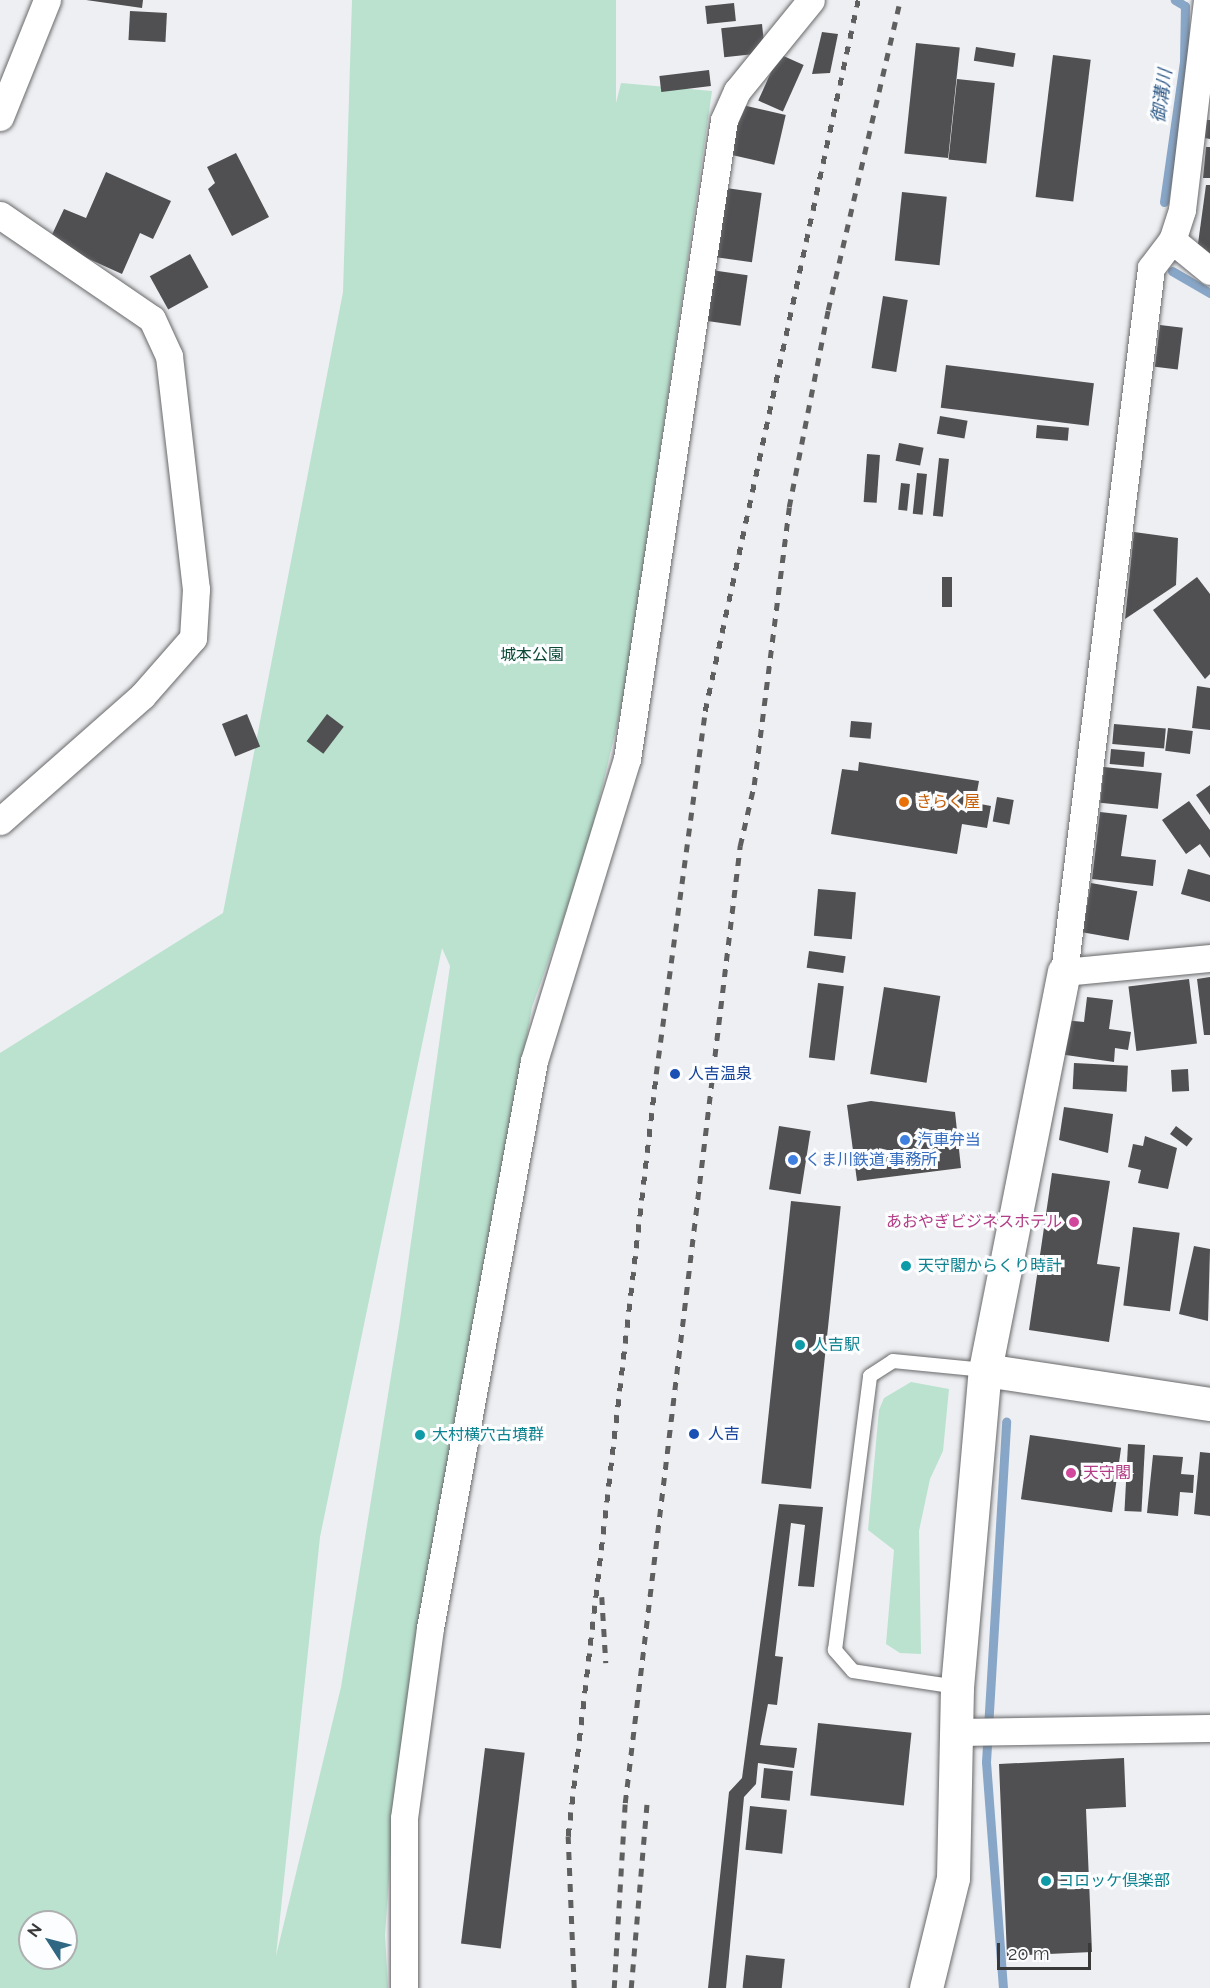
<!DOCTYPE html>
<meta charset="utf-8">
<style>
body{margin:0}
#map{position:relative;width:1210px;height:1988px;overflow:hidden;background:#eeeff2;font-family:Raleway,"Noto Sans JP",sans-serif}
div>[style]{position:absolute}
.green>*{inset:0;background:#bae2cf}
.stream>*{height:9px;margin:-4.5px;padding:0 4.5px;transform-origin:4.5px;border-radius:4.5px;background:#88a6c7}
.building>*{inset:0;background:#505053;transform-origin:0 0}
.roads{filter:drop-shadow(0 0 2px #68696b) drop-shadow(0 0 2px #68696b)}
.lane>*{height:14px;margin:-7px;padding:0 7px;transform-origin:7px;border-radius:7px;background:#fff}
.street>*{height:27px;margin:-13.5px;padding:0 13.5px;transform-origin:13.5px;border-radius:13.5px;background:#fff}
.secondary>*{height:33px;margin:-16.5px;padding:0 16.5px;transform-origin:16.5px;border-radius:16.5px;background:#fff}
.rail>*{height:4.5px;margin-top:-2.25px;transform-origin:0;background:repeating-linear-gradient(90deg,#5f5f60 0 8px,transparent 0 16px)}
.dots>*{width:16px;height:16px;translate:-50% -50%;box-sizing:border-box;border:3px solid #fcfdff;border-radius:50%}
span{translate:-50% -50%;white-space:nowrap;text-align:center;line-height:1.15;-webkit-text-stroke:6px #fcfdff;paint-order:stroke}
.park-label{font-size:16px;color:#0b4934}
.food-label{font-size:16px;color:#c56008}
.left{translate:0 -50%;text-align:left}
.transit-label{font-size:16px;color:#164399}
.shop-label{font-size:16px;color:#366cbe}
.hotel-label{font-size:16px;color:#b23c85}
.right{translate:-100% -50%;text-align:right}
.culture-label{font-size:16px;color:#0d838f}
.water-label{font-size:18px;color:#2e5986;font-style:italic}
.north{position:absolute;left:18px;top:1910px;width:60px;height:60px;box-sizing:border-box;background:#fcfdff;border:2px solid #aeafb0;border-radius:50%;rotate:306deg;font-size:16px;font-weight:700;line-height:24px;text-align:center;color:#39393a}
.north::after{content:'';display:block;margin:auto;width:21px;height:27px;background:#306782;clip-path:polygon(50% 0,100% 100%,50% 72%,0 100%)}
.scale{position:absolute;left:997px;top:1943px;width:94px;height:27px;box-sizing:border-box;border:3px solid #39393a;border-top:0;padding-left:8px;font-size:18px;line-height:21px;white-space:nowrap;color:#39393a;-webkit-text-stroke:4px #fcfdff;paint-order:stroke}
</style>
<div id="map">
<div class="green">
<i style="clip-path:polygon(evenodd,352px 0,616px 0,616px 103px,621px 83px,712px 91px,625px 692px,585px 859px,532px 1007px,396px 1779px,385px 1935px,388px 1988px,0 1988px,0 1053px,223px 913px,343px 292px,352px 0,442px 948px,450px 966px,400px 1320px,341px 1687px,276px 1956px,320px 1537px,442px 948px,352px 0,30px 1922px,66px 1922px,66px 1958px,30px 1958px,30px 1922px)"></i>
<i style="clip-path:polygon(911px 1382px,949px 1389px,943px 1451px,930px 1479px,919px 1531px,921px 1654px,900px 1653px,886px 1644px,894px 1550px,868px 1530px,879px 1410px,884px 1398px)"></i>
</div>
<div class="stream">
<i style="left:1164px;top:202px;width:141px;rotate:-81.9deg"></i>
<i style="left:1184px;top:62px;width:56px;rotate:-89deg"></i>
<i style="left:1185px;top:6px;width:12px;rotate:-149deg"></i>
<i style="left:1172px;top:271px;width:44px;rotate:30.1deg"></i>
<i style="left:1003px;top:1988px;width:227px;rotate:-94.3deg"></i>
<i style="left:986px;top:1762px;width:341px;rotate:-86.6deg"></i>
</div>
<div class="building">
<i style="clip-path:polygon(86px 0,143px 0,142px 8px)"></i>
<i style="left:734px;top:3px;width:18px;height:29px;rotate:84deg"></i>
<i style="left:130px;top:11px;width:37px;height:29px;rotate:3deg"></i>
<i style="left:762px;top:24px;width:29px;height:41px;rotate:84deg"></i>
<i style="clip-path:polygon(822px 32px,838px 34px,830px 73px,812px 74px)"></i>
<i style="left:916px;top:43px;width:44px;height:111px;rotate:6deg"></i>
<i style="left:976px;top:47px;width:40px;height:14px;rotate:9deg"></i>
<i style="left:779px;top:54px;width:27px;height:51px;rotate:24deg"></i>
<i style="left:1053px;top:55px;width:38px;height:143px;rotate:7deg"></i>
<i style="left:709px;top:70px;width:16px;height:50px;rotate:83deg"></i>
<i style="left:957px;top:79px;width:38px;height:81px;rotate:6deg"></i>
<i style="left:738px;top:104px;width:49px;height:51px;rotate:13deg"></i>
<i style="clip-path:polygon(1206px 120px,1210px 120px,1210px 139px,1205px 138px)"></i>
<i style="clip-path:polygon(1206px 147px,1210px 147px,1210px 178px,1203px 178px)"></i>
<i style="clip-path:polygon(236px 153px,269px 217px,232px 236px,208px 189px,215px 183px,207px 167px)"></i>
<i style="clip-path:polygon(106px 172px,171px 201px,153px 239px,140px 233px,122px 274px,49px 241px,64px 209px,86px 218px)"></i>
<i style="clip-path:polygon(1206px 185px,1210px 185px,1210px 259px,1197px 251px)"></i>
<i style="left:726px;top:188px;width:36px;height:70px;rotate:8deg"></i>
<i style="left:902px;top:192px;width:45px;height:69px;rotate:6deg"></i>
<i style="left:190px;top:254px;width:38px;height:46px;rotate:61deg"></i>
<i style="left:711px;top:270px;width:37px;height:51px;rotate:8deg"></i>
<i style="left:883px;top:296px;width:25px;height:73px;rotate:9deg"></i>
<i style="left:1160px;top:325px;width:23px;height:42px;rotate:7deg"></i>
<i style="left:946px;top:365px;width:149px;height:43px;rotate:7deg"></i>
<i style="left:940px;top:416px;width:28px;height:18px;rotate:10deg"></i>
<i style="left:1037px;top:425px;width:32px;height:13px;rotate:5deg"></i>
<i style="left:899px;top:443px;width:25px;height:18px;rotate:11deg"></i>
<i style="left:867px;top:454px;width:13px;height:48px;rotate:4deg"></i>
<i style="left:939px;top:458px;width:10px;height:58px;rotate:6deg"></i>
<i style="left:917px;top:473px;width:10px;height:41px;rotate:6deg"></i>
<i style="left:901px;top:483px;width:9px;height:27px;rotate:6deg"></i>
<i style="clip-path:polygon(1134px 532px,1178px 538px,1176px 585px,1125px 619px)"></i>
<i style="left:942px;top:577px;width:10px;height:30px"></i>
<i style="clip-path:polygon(1197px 577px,1210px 594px,1210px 674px,1205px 679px,1153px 610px)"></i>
<i style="clip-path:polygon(1197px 686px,1210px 688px,1210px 730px,1192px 728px)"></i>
<i style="left:247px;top:714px;width:35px;height:27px;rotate:68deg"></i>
<i style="left:327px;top:714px;width:21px;height:34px;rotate:37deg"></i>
<i style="left:851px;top:721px;width:21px;height:16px;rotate:5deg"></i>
<i style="left:1114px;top:724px;width:52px;height:20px;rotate:5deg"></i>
<i style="left:1168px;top:728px;width:25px;height:23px;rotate:7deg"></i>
<i style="left:1111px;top:749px;width:34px;height:15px;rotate:5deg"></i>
<i style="clip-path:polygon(859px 762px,979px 781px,975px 803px,991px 806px,987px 828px,962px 824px,957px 854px,831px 834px,842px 769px,858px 771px)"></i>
<i style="left:1104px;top:767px;width:58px;height:36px;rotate:6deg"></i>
<i style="clip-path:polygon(1210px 785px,1210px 815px,1196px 795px)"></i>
<i style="left:997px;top:797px;width:17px;height:25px;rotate:10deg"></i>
<i style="clip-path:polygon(1189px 801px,1210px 830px,1210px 858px,1200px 844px,1186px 854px,1162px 820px)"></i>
<i style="clip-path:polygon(1100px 812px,1127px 815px,1121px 856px,1156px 860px,1153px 886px,1092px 879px)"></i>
<i style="clip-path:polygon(1188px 869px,1210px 875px,1210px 902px,1181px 894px)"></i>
<i style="left:1091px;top:883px;width:47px;height:50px;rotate:10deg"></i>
<i style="left:818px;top:889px;width:38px;height:47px;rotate:5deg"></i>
<i style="left:809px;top:951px;width:37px;height:17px;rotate:8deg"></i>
<i style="clip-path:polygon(1210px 977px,1210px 1035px,1204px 1035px,1197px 979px)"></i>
<i style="left:1189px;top:979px;width:65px;height:61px;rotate:83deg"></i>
<i style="left:818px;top:983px;width:26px;height:75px;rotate:7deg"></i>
<i style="left:884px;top:987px;width:57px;height:88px;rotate:9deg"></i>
<i style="clip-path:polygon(1087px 997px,1113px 1000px,1109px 1029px,1131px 1032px,1128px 1050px,1115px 1048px,1114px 1062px,1059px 1054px,1064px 1020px,1084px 1022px)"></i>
<i style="left:1074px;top:1063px;width:54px;height:26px;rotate:3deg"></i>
<i style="left:1188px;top:1069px;width:22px;height:17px;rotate:87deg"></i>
<i style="clip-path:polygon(871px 1101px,955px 1112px,961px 1168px,857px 1181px,847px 1105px)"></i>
<i style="clip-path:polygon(1064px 1107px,1113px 1114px,1108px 1153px,1059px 1140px)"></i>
<i style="left:779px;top:1126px;width:32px;height:64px;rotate:9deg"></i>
<i style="left:1176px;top:1126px;width:21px;height:10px;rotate:37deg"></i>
<i style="clip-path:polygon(1145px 1136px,1177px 1148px,1168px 1189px,1138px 1183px,1141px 1170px,1128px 1167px,1133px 1144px,1143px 1146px)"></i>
<i style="clip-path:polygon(1052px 1173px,1110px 1181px,1097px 1264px,1120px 1267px,1109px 1342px,1029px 1330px)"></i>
<i style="left:791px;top:1201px;width:50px;height:284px;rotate:6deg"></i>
<i style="left:1133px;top:1227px;width:47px;height:79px;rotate:7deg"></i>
<i style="clip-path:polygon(1194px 1246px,1210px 1249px,1208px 1321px,1179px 1314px)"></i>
<i style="left:1030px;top:1435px;width:92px;height:65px;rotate:8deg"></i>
<i style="left:1128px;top:1444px;width:17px;height:67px;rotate:3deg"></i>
<i style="clip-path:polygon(1200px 1452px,1210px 1453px,1210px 1516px,1194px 1514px)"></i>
<i style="clip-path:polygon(1153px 1455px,1183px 1457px,1181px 1474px,1194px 1475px,1193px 1493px,1180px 1492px,1178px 1516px,1147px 1513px)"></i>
<i style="clip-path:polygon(779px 1504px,823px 1507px,814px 1587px,798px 1586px,805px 1525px,791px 1523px,775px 1656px,783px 1657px,777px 1705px,768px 1704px,760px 1745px,797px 1748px,794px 1768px,758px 1763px,756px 1784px,744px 1797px,726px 1988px,708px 1988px,729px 1792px,742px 1778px)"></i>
<i style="left:818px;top:1723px;width:94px;height:73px;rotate:6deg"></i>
<i style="left:485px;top:1748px;width:40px;height:197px;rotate:7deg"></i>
<i style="clip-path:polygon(1124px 1758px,1126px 1807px,1086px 1809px,1092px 1952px,1007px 1956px,999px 1764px)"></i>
<i style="left:764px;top:1768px;width:29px;height:30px;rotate:6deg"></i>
<i style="left:750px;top:1806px;width:37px;height:44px;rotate:6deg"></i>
<i style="left:746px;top:1955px;width:39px;height:33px;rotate:6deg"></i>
</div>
<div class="roads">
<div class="lane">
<i style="left:957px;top:1687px;width:105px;rotate:-171.3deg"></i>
<i style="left:853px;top:1671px;width:28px;rotate:-131deg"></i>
<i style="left:835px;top:1650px;width:276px;rotate:-82.7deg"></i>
<i style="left:870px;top:1376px;width:27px;rotate:-33deg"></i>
<i style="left:893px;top:1361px;width:92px;rotate:5.6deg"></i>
</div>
<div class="street">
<i style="left:1207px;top:0;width:211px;rotate:96.8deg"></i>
<i style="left:1182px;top:210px;width:32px;rotate:108deg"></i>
<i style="left:1172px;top:240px;width:35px;rotate:127deg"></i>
<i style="left:1151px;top:268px;width:709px;rotate:97.04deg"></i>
<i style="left:1064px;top:972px;width:147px;rotate:-5.5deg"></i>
<i style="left:0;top:117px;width:126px;rotate:-68.1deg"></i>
<i style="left:0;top:215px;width:184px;rotate:34.4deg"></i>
<i style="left:152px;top:319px;width:41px;rotate:65.3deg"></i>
<i style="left:169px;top:356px;width:235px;rotate:83.4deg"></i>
<i style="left:196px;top:589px;width:49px;rotate:93.5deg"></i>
<i style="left:193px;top:638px;width:77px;rotate:131.3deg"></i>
<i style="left:142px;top:696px;width:189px;rotate:138.6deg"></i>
<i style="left:1172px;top:240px;width:49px;rotate:39.2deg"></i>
<i style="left:956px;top:1732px;width:254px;rotate:-0.9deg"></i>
<i style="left:404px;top:1988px;width:170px;rotate:-90deg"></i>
<i style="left:404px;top:1818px;width:192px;rotate:-82.2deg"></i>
<i style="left:430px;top:1628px;width:576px;rotate:-79.61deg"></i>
<i style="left:534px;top:1061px;width:316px;rotate:-72.9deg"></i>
<i style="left:627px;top:759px;width:646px;rotate:-81.37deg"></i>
<i style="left:724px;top:120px;width:32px;rotate:-66deg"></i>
<i style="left:737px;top:91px;width:117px;rotate:-50.9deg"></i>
</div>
<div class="secondary">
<i style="left:985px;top:1370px;width:228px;rotate:8.6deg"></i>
<i style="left:926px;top:1988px;width:113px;rotate:-76.2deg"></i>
<i style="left:953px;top:1878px;width:191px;rotate:-88.8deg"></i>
<i style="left:957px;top:1687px;width:318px;rotate:-85deg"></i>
<i style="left:985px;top:1370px;width:406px;rotate:-78.8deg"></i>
</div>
</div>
<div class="rail">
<i style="left:602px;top:1597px;width:66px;rotate:86.5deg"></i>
<i style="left:574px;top:1988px;width:152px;rotate:-92.3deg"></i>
<i style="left:568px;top:1836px;width:767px;rotate:-83.41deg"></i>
<i style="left:656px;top:1074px;width:366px;rotate:-82.3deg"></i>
<i style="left:705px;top:711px;width:727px;rotate:-77.86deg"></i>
<i style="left:614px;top:1988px;width:185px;rotate:-86.6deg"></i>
<i style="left:625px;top:1803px;width:964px;rotate:-83.15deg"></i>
<i style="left:740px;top:846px;width:63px;rotate:-77.1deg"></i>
<i style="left:754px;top:785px;width:280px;rotate:-82.8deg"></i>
<i style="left:789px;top:507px;width:201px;rotate:-78.8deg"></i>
<i style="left:828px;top:310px;width:318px;rotate:-76.9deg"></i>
<i style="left:631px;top:1988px;width:189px;rotate:-85.1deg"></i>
</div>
<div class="dots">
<i style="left:904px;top:802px;background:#e8710a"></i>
<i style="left:675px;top:1074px;background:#1a4fb4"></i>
<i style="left:905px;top:1140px;background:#3f7fe0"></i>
<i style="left:793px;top:1160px;background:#3f7fe0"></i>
<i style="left:1074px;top:1222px;background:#d1479c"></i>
<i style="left:906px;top:1266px;background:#0f9aa8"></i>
<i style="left:800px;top:1345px;background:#0f9aa8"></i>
<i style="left:694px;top:1434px;background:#1a4fb4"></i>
<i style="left:420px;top:1435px;background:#0f9aa8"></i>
<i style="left:1071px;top:1473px;background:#d1479c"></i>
<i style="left:1046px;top:1881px;background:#0f9aa8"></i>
</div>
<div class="park-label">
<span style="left:532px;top:655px">城本公園</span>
</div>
<div class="food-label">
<span class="left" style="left:916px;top:802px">きらく屋</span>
</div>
<div class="transit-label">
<span class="left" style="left:688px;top:1074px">人吉温泉</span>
<span class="left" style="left:708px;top:1434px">人吉</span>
</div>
<div class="shop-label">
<span class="left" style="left:917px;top:1140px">汽車弁当</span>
<span class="left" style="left:805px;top:1160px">くま川鉄道 事務所</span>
</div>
<div class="hotel-label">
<span class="right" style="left:1062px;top:1222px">あおやぎビジネスホテル</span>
<span class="left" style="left:1083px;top:1473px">天守閣</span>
</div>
<div class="culture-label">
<span class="left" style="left:918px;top:1266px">天守閣からくり時計</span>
<span class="left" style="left:812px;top:1345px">人吉駅</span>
<span class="left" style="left:432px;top:1435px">大村横穴古墳群</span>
<span class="left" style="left:1058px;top:1881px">コロッケ倶楽部</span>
</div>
<div class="water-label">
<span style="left:1162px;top:96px;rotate:-82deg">御溝川</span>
</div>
<div class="north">N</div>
<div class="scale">20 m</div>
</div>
